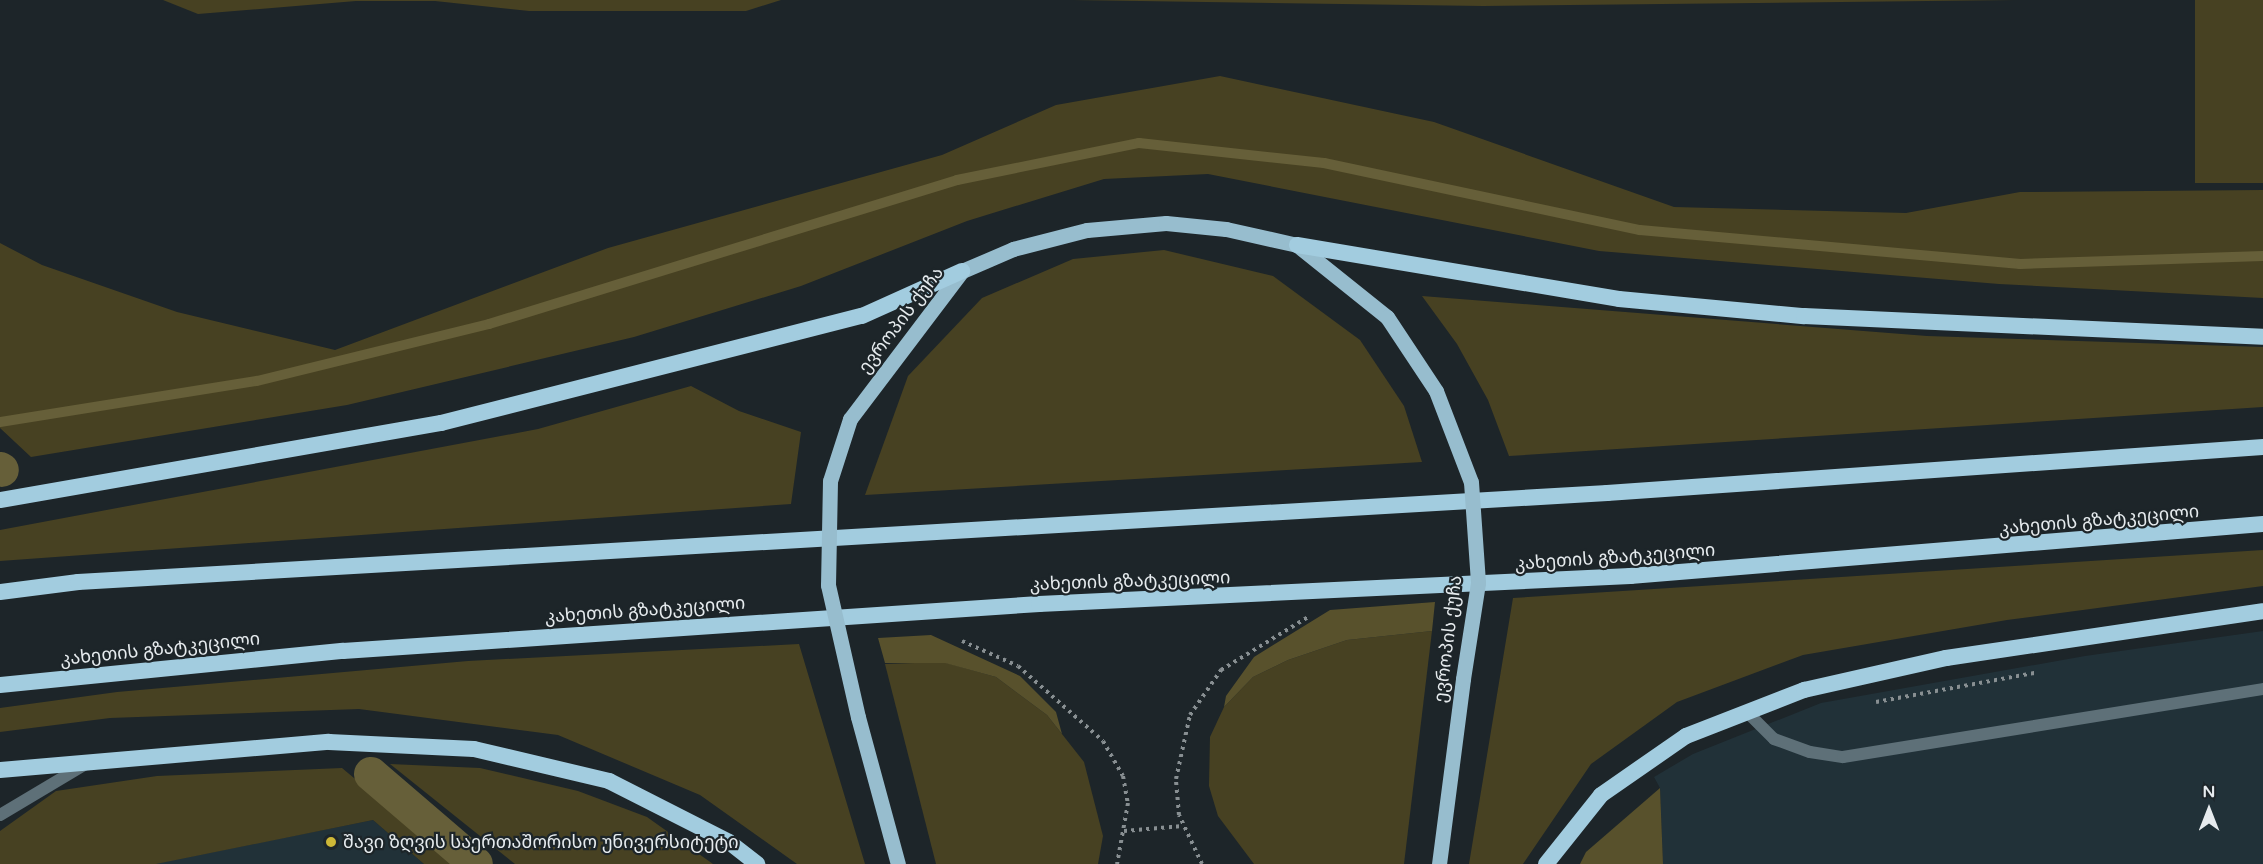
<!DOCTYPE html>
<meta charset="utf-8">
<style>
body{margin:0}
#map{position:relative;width:2263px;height:864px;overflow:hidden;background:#1d2529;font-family:"Varela Round","Noto Sans Georgian",sans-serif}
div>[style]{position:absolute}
.built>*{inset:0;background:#213138}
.green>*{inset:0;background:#474122;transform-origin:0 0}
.forest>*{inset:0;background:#58512c}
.stream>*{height:10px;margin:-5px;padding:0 5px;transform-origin:5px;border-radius:5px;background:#665f39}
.canal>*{height:34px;margin:-17px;padding:0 17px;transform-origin:17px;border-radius:17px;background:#665f39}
.path>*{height:4px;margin-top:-2px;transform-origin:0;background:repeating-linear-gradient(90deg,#888f92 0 3px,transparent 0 7.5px)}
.service>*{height:12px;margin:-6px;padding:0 6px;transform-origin:6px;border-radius:6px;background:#5e7078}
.primary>*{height:15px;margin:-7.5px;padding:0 7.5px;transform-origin:7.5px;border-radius:7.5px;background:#97bdce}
.trunk>*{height:16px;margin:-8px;padding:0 8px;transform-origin:8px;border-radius:8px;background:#a2ccdf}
.primary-bridge>*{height:15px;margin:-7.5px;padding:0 7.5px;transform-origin:7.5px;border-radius:7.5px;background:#97bdce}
.dots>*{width:16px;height:16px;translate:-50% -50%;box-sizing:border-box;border:3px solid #1d2529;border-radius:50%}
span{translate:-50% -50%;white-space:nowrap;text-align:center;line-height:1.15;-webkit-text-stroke:4.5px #1d2529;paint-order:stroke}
.street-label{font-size:18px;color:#e6ebee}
.poi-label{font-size:18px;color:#e6ebee}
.left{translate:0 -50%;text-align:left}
.north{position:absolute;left:2179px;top:780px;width:60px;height:60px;-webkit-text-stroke:4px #1d2529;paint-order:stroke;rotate:0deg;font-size:16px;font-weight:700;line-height:24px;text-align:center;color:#e6ebee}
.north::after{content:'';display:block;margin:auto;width:21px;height:27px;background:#e6ebee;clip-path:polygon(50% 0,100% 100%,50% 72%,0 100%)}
</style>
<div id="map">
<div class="built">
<i style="clip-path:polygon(2263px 631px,2263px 864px,1663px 864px,1660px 788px,1654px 777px,1693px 754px,1821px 703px,2085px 656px)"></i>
<i style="clip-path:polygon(373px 820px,424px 864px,153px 864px)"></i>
</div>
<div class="green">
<i style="clip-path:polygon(163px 0,781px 0,746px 11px,529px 11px,435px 1px,356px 1px,198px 14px)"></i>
<i style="clip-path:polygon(1072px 0,2015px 0,1483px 6px)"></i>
<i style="left:2195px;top:0;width:68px;height:183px"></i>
<i style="clip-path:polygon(1220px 76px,1434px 122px,1674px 207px,1906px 213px,2020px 192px,2263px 190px,2263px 298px,1999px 284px,1599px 251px,1208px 174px,1104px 179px,967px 221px,801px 286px,634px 337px,347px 405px,31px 457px,0 428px,0 243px,42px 265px,177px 312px,335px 350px,608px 248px,942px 155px,1056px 105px)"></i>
<i style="clip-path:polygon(1164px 250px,1273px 276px,1360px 340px,1404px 406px,1422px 462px,865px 495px,908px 376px,982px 298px,1073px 259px)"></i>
<i style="clip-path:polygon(1422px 296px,1927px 336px,2263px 347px,2263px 407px,1509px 456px,1488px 400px,1457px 344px)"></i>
<i style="clip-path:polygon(691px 386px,739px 411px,801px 432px,791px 504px,0 561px,0 530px,538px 429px)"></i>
<i style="clip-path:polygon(2263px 550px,2263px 586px,2007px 620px,1803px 655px,1677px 702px,1591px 764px,1523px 864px,1469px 864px,1513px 598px)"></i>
<i style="clip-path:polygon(1432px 631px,1404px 864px,1254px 864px,1218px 816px,1209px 786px,1210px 737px,1224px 707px,1253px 677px,1288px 660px,1347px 640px)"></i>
<i style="clip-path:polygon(799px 644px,865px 864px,797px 864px,700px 795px,558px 735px,359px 709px,110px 718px,0 732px,0 708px,117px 692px,468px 661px)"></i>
<i style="clip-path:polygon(943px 662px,996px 677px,1047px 715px,1084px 762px,1103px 836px,1098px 864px,936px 864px,885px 664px)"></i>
<i style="clip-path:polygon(390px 764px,480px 768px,578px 791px,647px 817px,713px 864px,515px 864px)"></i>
<i style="clip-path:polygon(342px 768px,457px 864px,424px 864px,373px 820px,156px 864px,0 864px,0 831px,56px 791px,157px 776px)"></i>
</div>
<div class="forest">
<i style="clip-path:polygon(1435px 602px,1432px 631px,1347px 640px,1288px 660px,1253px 677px,1224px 707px,1226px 696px,1254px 657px,1330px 610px)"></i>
<i style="clip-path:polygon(931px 635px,1020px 676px,1056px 712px,1062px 734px,1047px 715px,996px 677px,945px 663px,885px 663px,878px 638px)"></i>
<i style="clip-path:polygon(1660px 788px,1663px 864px,1580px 864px,1586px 852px)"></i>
</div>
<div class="stream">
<i style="left:0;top:422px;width:260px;rotate:-9.1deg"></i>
<i style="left:257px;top:381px;width:239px;rotate:-13.8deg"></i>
<i style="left:489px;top:324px;width:490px;rotate:-17.1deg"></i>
<i style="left:957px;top:180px;width:186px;rotate:-11.5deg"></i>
<i style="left:1139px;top:143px;width:186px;rotate:6.2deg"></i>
<i style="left:1324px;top:163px;width:323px;rotate:12deg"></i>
<i style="left:1640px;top:230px;width:382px;rotate:5.1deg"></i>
<i style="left:2020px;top:264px;width:243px;rotate:-1.9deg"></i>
</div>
<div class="canal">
<i style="left:0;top:469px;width:2px;rotate:27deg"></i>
<i style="left:371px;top:774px;width:138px;rotate:40.6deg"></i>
</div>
<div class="path">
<i style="left:962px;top:641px;width:61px;rotate:24.1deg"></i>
<i style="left:1018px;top:666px;width:113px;rotate:41.4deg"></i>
<i style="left:1103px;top:741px;width:40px;rotate:60.3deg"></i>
<i style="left:1123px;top:776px;width:27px;rotate:80deg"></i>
<i style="left:1128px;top:803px;width:62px;rotate:100.2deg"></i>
<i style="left:1876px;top:702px;width:161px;rotate:-10.4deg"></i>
<i style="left:1124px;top:831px;width:59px;rotate:-4.8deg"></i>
<i style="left:1202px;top:864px;width:54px;rotate:-115.1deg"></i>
<i style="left:1179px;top:815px;width:36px;rotate:-95deg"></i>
<i style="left:1176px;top:779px;width:66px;rotate:-77.7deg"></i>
<i style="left:1190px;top:715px;width:55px;rotate:-55.4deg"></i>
<i style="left:1221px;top:670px;width:102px;rotate:-31.3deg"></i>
</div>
<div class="service">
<i style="left:1747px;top:712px;width:38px;rotate:45deg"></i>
<i style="left:1774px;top:739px;width:38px;rotate:20deg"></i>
<i style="left:1810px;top:752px;width:33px;rotate:9deg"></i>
<i style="left:1843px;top:757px;width:425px;rotate:-9.2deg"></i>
<i style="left:0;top:815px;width:98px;rotate:-30.8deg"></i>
</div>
<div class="primary">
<i style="left:850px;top:419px;width:186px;rotate:-52.9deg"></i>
<i style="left:962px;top:271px;width:56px;rotate:-23.3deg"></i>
<i style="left:1013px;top:249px;width:76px;rotate:-14.4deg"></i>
<i style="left:1087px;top:230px;width:79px;rotate:-5.1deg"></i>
<i style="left:1166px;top:223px;width:60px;rotate:5.7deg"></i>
<i style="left:1226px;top:229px;width:73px;rotate:12.7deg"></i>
<i style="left:1297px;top:245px;width:115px;rotate:38.7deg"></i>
<i style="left:1387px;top:317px;width:89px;rotate:56.5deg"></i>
<i style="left:858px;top:717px;width:152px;rotate:74.8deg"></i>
<i style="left:1439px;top:864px;width:187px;rotate:-82.6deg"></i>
</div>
<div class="trunk">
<i style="left:1297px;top:245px;width:326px;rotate:9.5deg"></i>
<i style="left:1619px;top:299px;width:186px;rotate:5.3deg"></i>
<i style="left:1804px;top:316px;width:459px;rotate:2.6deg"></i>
<i style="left:0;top:500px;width:448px;rotate:-9.9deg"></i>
<i style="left:441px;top:423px;width:434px;rotate:-14.3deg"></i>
<i style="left:862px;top:316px;width:110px;rotate:-24.2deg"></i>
<i style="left:0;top:592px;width:79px;rotate:-7.3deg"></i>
<i style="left:78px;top:582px;width:1532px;rotate:-3.33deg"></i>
<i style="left:1607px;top:493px;width:658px;rotate:-4.01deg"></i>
<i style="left:0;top:685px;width:345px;rotate:-5.7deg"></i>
<i style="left:343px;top:651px;width:698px;rotate:-3.86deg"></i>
<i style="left:1039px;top:604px;width:592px;rotate:-2.71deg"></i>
<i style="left:1630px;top:576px;width:635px;rotate:-4.7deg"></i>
<i style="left:0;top:770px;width:330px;rotate:-4.9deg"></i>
<i style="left:329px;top:742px;width:145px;rotate:2.8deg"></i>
<i style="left:474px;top:749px;width:139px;rotate:13.3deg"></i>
<i style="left:609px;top:781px;width:135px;rotate:26.9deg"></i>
<i style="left:729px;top:842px;width:36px;rotate:38deg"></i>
<i style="left:1546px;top:864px;width:88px;rotate:-51.4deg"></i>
<i style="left:1601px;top:795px;width:103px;rotate:-34.8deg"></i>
<i style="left:1686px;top:736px;width:127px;rotate:-21.3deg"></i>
<i style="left:1804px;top:690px;width:146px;rotate:-12.7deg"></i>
<i style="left:1946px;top:658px;width:320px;rotate:-8.4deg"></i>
</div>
<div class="primary-bridge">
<i style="left:1436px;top:391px;width:97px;rotate:69deg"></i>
<i style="left:1471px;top:482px;width:101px;rotate:86deg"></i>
<i style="left:1478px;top:583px;width:97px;rotate:98.9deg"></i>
<i style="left:850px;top:419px;width:65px;rotate:107.9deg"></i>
<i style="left:830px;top:481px;width:104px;rotate:91.1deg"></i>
<i style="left:828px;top:585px;width:135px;rotate:77.2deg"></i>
</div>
<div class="dots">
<i style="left:331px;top:842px;background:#ceb837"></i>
</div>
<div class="street-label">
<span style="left:901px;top:320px;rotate:-53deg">ევროპის ქუჩა</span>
<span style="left:2099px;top:520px;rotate:-5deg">კახეთის გზატკეცილი</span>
<span style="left:1615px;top:557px;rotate:-4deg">კახეთის გზატკეცილი</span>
<span style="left:1130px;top:581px;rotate:-2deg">კახეთის გზატკეცილი</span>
<span style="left:645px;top:610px;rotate:-4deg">კახეთის გზატკეცილი</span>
<span style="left:1448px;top:639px;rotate:-83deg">ევროპის ქუჩა</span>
<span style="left:160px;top:649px;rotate:-6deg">კახეთის გზატკეცილი</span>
</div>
<div class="poi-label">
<span class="left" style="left:343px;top:842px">შავი ზღვის საერთაშორისო უნივერსიტეტი</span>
</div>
<div class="north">N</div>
</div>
